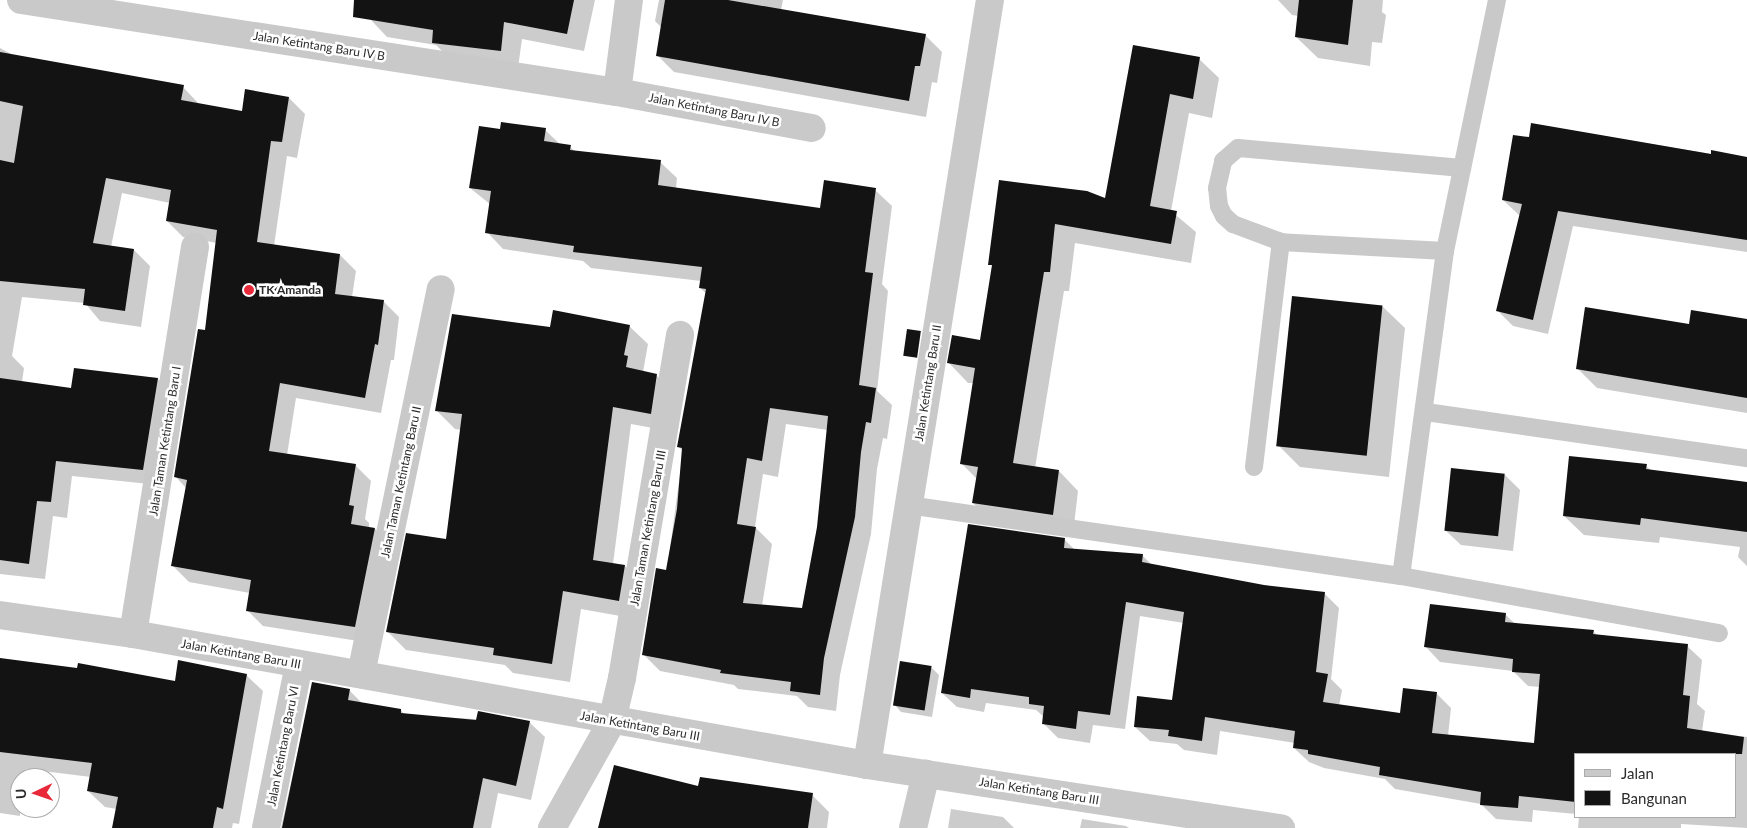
<!DOCTYPE html>
<style>
body{margin:0}
#map{position:relative;width:1747px;height:828px;overflow:hidden;background:#fff;font-family:Lato,sans-serif}
div>[style]{position:absolute}
.shadow>*{inset:0;background:#0003}
.building>*{inset:0;background:#131313;transform-origin:0 0}
.lane>*{height:18px;margin:-9px;padding:0 9px;transform-origin:9px;border-radius:9px;background:#c9c9c9}
.street>*{height:28px;margin:-14px;padding:0 14px;transform-origin:14px;border-radius:14px;background:#c9c9c9}
.dots>*{width:14px;height:14px;translate:-50% -50%;box-sizing:border-box;border:2px solid #fff;border-radius:50%}
span{translate:-50% -50%;white-space:nowrap;text-align:center;line-height:1.15;-webkit-text-stroke:5px #fff;paint-order:stroke}
.street-label{font-size:12px;color:#2c2c2c}
.poi-label{font-size:12px;color:#2c2c2c;font-weight:700}
.left{translate:0 -50%;text-align:left}
.legend{position:absolute;left:1574px;top:753px;width:162px;height:65px;box-sizing:border-box;background:#fff;border:1px solid #ababab;margin:0;padding:6px 9px;list-style:none;font-size:15px;color:#2c2c2c}
.legend li{display:flex;align-items:center;gap:10px;height:25px}
.legend b{width:25px;border:1px solid #ababab}
.north{position:absolute;left:10px;top:768px;width:50px;height:50px;box-sizing:border-box;background:#fff;border:1px solid #ababab;border-radius:50%;rotate:267deg;font-size:14px;font-weight:700;line-height:20px;text-align:center;color:#2c2c2c}
.north::after{content:'';display:block;margin:auto;width:18px;height:22px;background:#e82939;clip-path:polygon(50% 0,100% 100%,50% 72%,0 100%)}
</style>
<div id="map">
<div class="shadow">
<i style="clip-path:polygon(373px 0,595px 0,584px 51px,522px 39px,518px 68px,451px 60px,436px 45px,387px 37px,370px 19px)"></i>
<i style="clip-path:polygon(659px 0,783px 0,781px 10px,925px 35px,942px 52px,937px 83px,932px 82px,926px 117px,674px 72px,657px 55px,662px 28px,655px 21px)"></i>
<i style="clip-path:polygon(1278px 0,1383px 0,1382px 12px,1386px 15px,1382px 43px,1372px 42px,1370px 66px,1318px 58px,1296px 37px,1299px 16px,1292px 15px)"></i>
<i style="clip-path:polygon(1134px 46px,1199px 59px,1219px 78px,1212px 118px,1189px 113px,1171px 211px,1196px 232px,1191px 263px,1075px 243px,1069px 291px,1064px 291px,1035px 468px,1059px 471px,1078px 491px,1073px 534px,993px 523px,973px 503px,977px 479px,961px 463px,974px 383px,968px 383px,949px 363px,981px 341px,993px 267px,990px 264px,1000px 181px,1106px 200px)"></i>
<i style="clip-path:polygon(0 48px,13px 55px,183px 87px,199px 104px,243px 112px,289px 98px,305px 114px,297px 158px,287px 156px,274px 246px,340px 255px,356px 271px,352px 297px,383px 301px,399px 317px,394px 360px,391px 360px,381px 413px,296px 398px,287px 455px,355px 465px,371px 481px,365px 519px,369px 523px,369px 528px,375px 529px,391px 545px,371px 643px,263px 626px,247px 610px,250px 593px,189px 582px,173px 566px,186px 488px,175px 476px,206px 331px,217px 243px,183px 237px,167px 221px,170px 203px,122px 193px,111px 247px,134px 250px,150px 266px,141px 327px,100px 321px,85px 303px,22px 297px,12px 356px,24px 368px,22px 382px,72px 389px,158px 379px,174px 395px,159px 485px,72px 476px,67px 518px,53px 516px,45px 579px,0 574px)"></i>
<i style="clip-path:polygon(1532px 124px,1747px 160px,1747px 252px,1573px 226px,1548px 334px,1513px 326px,1497px 310px,1520px 216px,1503px 200px,1530px 138px)"></i>
<i style="clip-path:polygon(evenodd,501px 130px,545px 130px,561px 145px,570px 147px,576px 152px,660px 162px,677px 178px,676px 188px,821px 209px,875px 190px,892px 206px,882px 284px,888px 291px,877px 391px,892px 405px,887px 439px,883px 438px,877px 469px,871px 534px,840px 675px,836px 711px,808px 707px,797px 696px,738px 689px,734px 685px,660px 671px,643px 654px,667px 571px,683px 451px,678px 446px,707px 294px,700px 288px,701px 281px,591px 268px,583px 261px,503px 249px,487px 232px,491px 205px,470px 188px,501px 130px,786px 424px,828px 430px,818px 528px,803px 609px,762px 606px,772px 544px,755px 527px,763px 474px,778px 477px,786px 424px)"></i>
<i style="clip-path:polygon(1293px 297px,1383px 307px,1405px 328px,1389px 477px,1300px 467px,1278px 445px)"></i>
<i style="clip-path:polygon(1747px 320px,1747px 413px,1597px 388px,1577px 368px)"></i>
<i style="clip-path:polygon(629px 326px,648px 344px,643px 372px,657px 376px,675px 394px,669px 431px,631px 424px,613px 564px,625px 566px,643px 585px,637px 619px,581px 609px,570px 682px,513px 673px,505px 665px,406px 650px,387px 631px,448px 540px,462px 430px,455px 429px,436px 410px,551px 328px)"></i>
<i style="clip-path:polygon(1646px 466px,1652px 471px,1747px 486px,1747px 566px,1738px 557px,1740px 547px,1660px 537px,1659px 543px,1584px 535px,1564px 516px)"></i>
<i style="clip-path:polygon(1505px 475px,1520px 490px,1513px 551px,1461px 545px,1445px 530px)"></i>
<i style="clip-path:polygon(969px 526px,1065px 540px,1075px 550px,1142px 555px,1153px 566px,1264px 586px,1324px 593px,1339px 608px,1331px 679px,1342px 690px,1339px 706px,1401px 714px,1437px 694px,1451px 708px,1448px 736px,1535px 744px,1540px 687px,1528px 686px,1513px 671px,1440px 662px,1426px 647px,1506px 615px,1515px 624px,1593px 631px,1598px 636px,1687px 646px,1702px 660px,1697px 704px,1705px 711px,1702px 731px,1747px 737px,1747px 828px,1681px 824px,1681px 828px,1578px 828px,1579px 817px,1736px 817px,1736px 754px,1576px 754px,1576px 814px,1533px 810px,1532px 822px,1496px 819px,1481px 804px,1395px 789px,1385px 779px,1324px 768px,1309px 762px,1294px 748px,1295px 743px,1220px 731px,1217px 755px,1184px 750px,1177px 744px,1150px 741px,1135px 727px,1174px 701px,1184px 623px,1140px 616px,1125px 729px,1093px 725px,1090px 743px,1058px 738px,1043px 723px,1044px 717px,1036px 710px,986px 703px,984px 712px,957px 707px,942px 693px)"></i>
<i style="clip-path:polygon(0 659px,176px 683px,246px 675px,263px 691px,239px 824px,233px 823px,232px 828px,114px 828px,117px 809px,105px 807px,88px 791px,91px 777px,26px 769px,25px 778px,20px 778px,20px 816px,0 813px)"></i>
<i style="clip-path:polygon(932px 668px,939px 675px,932px 717px,901px 712px,894px 704px)"></i>
<i style="clip-path:polygon(313px 683px,349px 690px,363px 704px,401px 710px,405px 715px,529px 722px,545px 737px,531px 800px,498px 793px,491px 828px,281px 828px)"></i>
<i style="clip-path:polygon(700px 787px,812px 795px,829px 812px,827px 828px,599px 828px)"></i>
<i style="clip-path:polygon(951px 809px,1003px 817px,1014px 828px,948px 828px)"></i>
<i style="clip-path:polygon(1082px 819px,1126px 826px,1129px 828px,1080px 828px)"></i>
</div>
<div class="building">
<i style="clip-path:polygon(354px 0,574px 0,567px 34px,504px 22px,501px 51px,432px 43px,433px 30px,353px 17px)"></i>
<i style="clip-path:polygon(665px 0,728px 0,926px 34px,920px 66px,915px 66px,909px 101px,656px 56px)"></i>
<i style="clip-path:polygon(1299px 0,1353px 0,1348px 45px,1295px 37px)"></i>
<i style="clip-path:polygon(1133px 45px,1200px 57px,1193px 99px,1170px 94px,1150px 206px,1177px 211px,1171px 244px,1055px 224px,1050px 272px,1044px 272px,1013px 463px,1059px 470px,1053px 515px,972px 503px,978px 467px,960px 464px,975px 368px,947px 363px,952px 335px,980px 340px,992px 265px,988px 265px,999px 180px,1087px 191px,1105px 198px)"></i>
<i style="clip-path:polygon(0 52px,184px 85px,181px 100px,242px 111px,245px 89px,289px 97px,282px 142px,271px 141px,257px 242px,340px 254px,335px 294px,384px 300px,378px 345px,375px 344px,365px 398px,280px 383px,269px 451px,356px 464px,349px 505px,354px 506px,351px 524px,375px 528px,355px 627px,246px 611px,251px 580px,171px 566px,187px 480px,174px 477px,198px 329px,205px 330px,217px 230px,166px 221px,171px 190px,106px 178px,93px 243px,134px 249px,125px 311px,83px 305px,85px 289px,0 281px,0 160px,14px 163px,23px 106px,0 101px)"></i>
<i style="clip-path:polygon(evenodd,501px 122px,546px 128px,544px 141px,571px 145px,570px 150px,661px 160px,658px 185px,820px 208px,824px 180px,876px 188px,865px 272px,873px 273px,859px 385px,876px 388px,871px 423px,866px 422px,861px 452px,855px 517px,824px 658px,820px 695px,790px 691px,791px 682px,720px 673px,721px 670px,642px 655px,656px 568px,666px 570px,677px 509px,682px 448px,677px 447px,706px 289px,699px 288px,702px 267px,573px 252px,574px 246px,485px 233px,491px 191px,469px 188px,479px 126px,500px 129px,501px 122px,770px 408px,828px 416px,817px 527px,802px 608px,743px 603px,756px 527px,737px 524px,747px 458px,762px 461px,770px 408px)"></i>
<i style="clip-path:polygon(1531px 123px,1711px 154px,1711px 150px,1747px 157px,1747px 240px,1558px 211px,1533px 320px,1496px 311px,1522px 204px,1502px 200px,1513px 135px,1529px 137px)"></i>
<i style="left:1292px;top:296px;width:91px;height:151px;rotate:6deg"></i>
<i style="clip-path:polygon(1585px 307px,1689px 324px,1691px 310px,1747px 319px,1747px 398px,1576px 369px)"></i>
<i style="clip-path:polygon(553px 310px,630px 325px,624px 355px,628px 356px,626px 367px,657px 374px,651px 414px,613px 407px,593px 560px,625px 565px,619px 601px,563px 591px,552px 664px,493px 655px,494px 648px,386px 632px,406px 533px,446px 539px,462px 414px,435px 411px,452px 314px,550px 327px)"></i>
<i style="left:907px;top:329px;width:14px;height:27px;rotate:8deg"></i>
<i style="clip-path:polygon(74px 368px,158px 378px,143px 470px,56px 461px,51px 502px,37px 501px,29px 564px,0 560px,0 378px,71px 388px)"></i>
<i style="clip-path:polygon(1569px 456px,1647px 464px,1646px 469px,1747px 482px,1747px 532px,1641px 518px,1640px 525px,1563px 516px)"></i>
<i style="left:1451px;top:468px;width:54px;height:63px;rotate:6deg"></i>
<i style="clip-path:polygon(968px 524px,1065px 538px,1064px 548px,1143px 554px,1142px 562px,1264px 585px,1325px 592px,1316px 672px,1328px 674px,1323px 702px,1400px 713px,1403px 688px,1437px 692px,1432px 733px,1534px 743px,1540px 674px,1512px 672px,1513px 659px,1424px 647px,1430px 604px,1506px 613px,1505px 622px,1594px 630px,1593px 634px,1688px 644px,1683px 695px,1690px 696px,1687px 728px,1744px 737px,1742px 754px,1576px 754px,1576px 802px,1519px 796px,1518px 808px,1480px 805px,1481px 792px,1379px 775px,1380px 767px,1308px 754px,1308px 750px,1293px 748px,1295px 731px,1205px 717px,1202px 741px,1168px 736px,1169px 730px,1134px 727px,1137px 696px,1172px 700px,1184px 612px,1126px 602px,1110px 715px,1078px 711px,1076px 729px,1042px 724px,1044px 706px,1029px 704px,1029px 697px,971px 689px,970px 698px,941px 693px)"></i>
<i style="clip-path:polygon(0 658px,77px 668px,78px 663px,175px 681px,178px 660px,247px 674px,223px 809px,217px 807px,213px 828px,112px 828px,118px 797px,87px 791px,92px 763px,0 752px)"></i>
<i style="left:900px;top:661px;width:32px;height:45px;rotate:9deg"></i>
<i style="clip-path:polygon(312px 682px,350px 689px,348px 700px,401px 709px,401px 713px,476px 720px,478px 711px,530px 721px,516px 786px,483px 778px,473px 828px,282px 828px)"></i>
<i style="clip-path:polygon(614px 765px,698px 786px,700px 777px,813px 793px,808px 828px,598px 828px)"></i>
</div>
<div class="lane">
<i style="left:1497px;top:0;width:256px;rotate:101.7deg"></i>
<i style="left:1445px;top:251px;width:328px;rotate:97.7deg"></i>
<i style="left:1401px;top:576px;width:323px;rotate:10.2deg"></i>
<i style="left:1445px;top:251px;width:164px;rotate:-176.9deg"></i>
<i style="left:1281px;top:242px;width:51px;rotate:-159.4deg"></i>
<i style="left:1233px;top:224px;width:12px;rotate:-138deg"></i>
<i style="left:1224px;top:216px;width:11px;rotate:-117deg"></i>
<i style="left:1219px;top:206px;width:18px;rotate:-96deg"></i>
<i style="left:1217px;top:188px;width:28px;rotate:-77deg"></i>
<i style="left:1223px;top:161px;width:20px;rotate:-41deg"></i>
<i style="left:1238px;top:148px;width:225px;rotate:5.1deg"></i>
<i style="left:1426px;top:412px;width:324px;rotate:8.2deg"></i>
<i style="left:1254px;top:467px;width:227px;rotate:-83.2deg"></i>
<i style="left:908px;top:505px;width:498px;rotate:8.2deg"></i>
</div>
<div class="street">
<i style="left:21px;top:0;width:603px;rotate:8.78deg"></i>
<i style="left:617px;top:92px;width:198px;rotate:10.5deg"></i>
<i style="left:617px;top:92px;width:93px;rotate:-82.6deg"></i>
<i style="left:0;top:615px;width:134px;rotate:8.1deg"></i>
<i style="left:133px;top:634px;width:746px;rotate:10.12deg"></i>
<i style="left:867px;top:765px;width:419px;rotate:8.7deg"></i>
<i style="left:133px;top:634px;width:392px;rotate:-80.9deg"></i>
<i style="left:361px;top:674px;width:393px;rotate:-78.3deg"></i>
<i style="left:867px;top:765px;width:775px;rotate:-80.87deg"></i>
<i style="left:266px;top:828px;width:166px;rotate:-78.6deg"></i>
<i style="left:552px;top:828px;width:123px;rotate:-60.7deg"></i>
<i style="left:612px;top:721px;width:44px;rotate:-76.9deg"></i>
<i style="left:622px;top:678px;width:348px;rotate:-80.4deg"></i>
<i style="left:913px;top:828px;width:56px;rotate:-76.5deg"></i>
</div>
<div class="dots">
<i style="left:249px;top:290px;background:#e82939"></i>
</div>
<div class="street-label">
<span style="left:319px;top:46px;rotate:9deg">Jalan Ketintang Baru IV B</span>
<span style="left:714px;top:110px;rotate:11deg">Jalan Ketintang Baru IV B</span>
<span style="left:928px;top:383px;rotate:-81deg">Jalan Ketintang Baru II</span>
<span style="left:165px;top:441px;rotate:-81deg">Jalan Taman Ketintang Baru I</span>
<span style="left:401px;top:482px;rotate:-78deg">Jalan Taman Ketintang Baru II</span>
<span style="left:648px;top:528px;rotate:-80deg">Jalan Taman Ketintang Baru III</span>
<span style="left:241px;top:654px;rotate:10deg">Jalan Ketintang Baru III</span>
<span style="left:640px;top:726px;rotate:10deg">Jalan Ketintang Baru III</span>
<span style="left:283px;top:746px;rotate:-79deg">Jalan Ketintang Baru VI</span>
<span style="left:1039px;top:791px;rotate:9deg">Jalan Ketintang Baru III</span>
</div>
<div class="poi-label">
<span class="left" style="left:259px;top:290px">TK Amanda</span>
</div>
<ul class="legend">
<li><b style="height:6px;background:#c9c9c9"></b>Jalan</li>
<li><b style="height:14px;background:#131313"></b>Bangunan</li>
</ul>
<div class="north">U</div>
</div>
